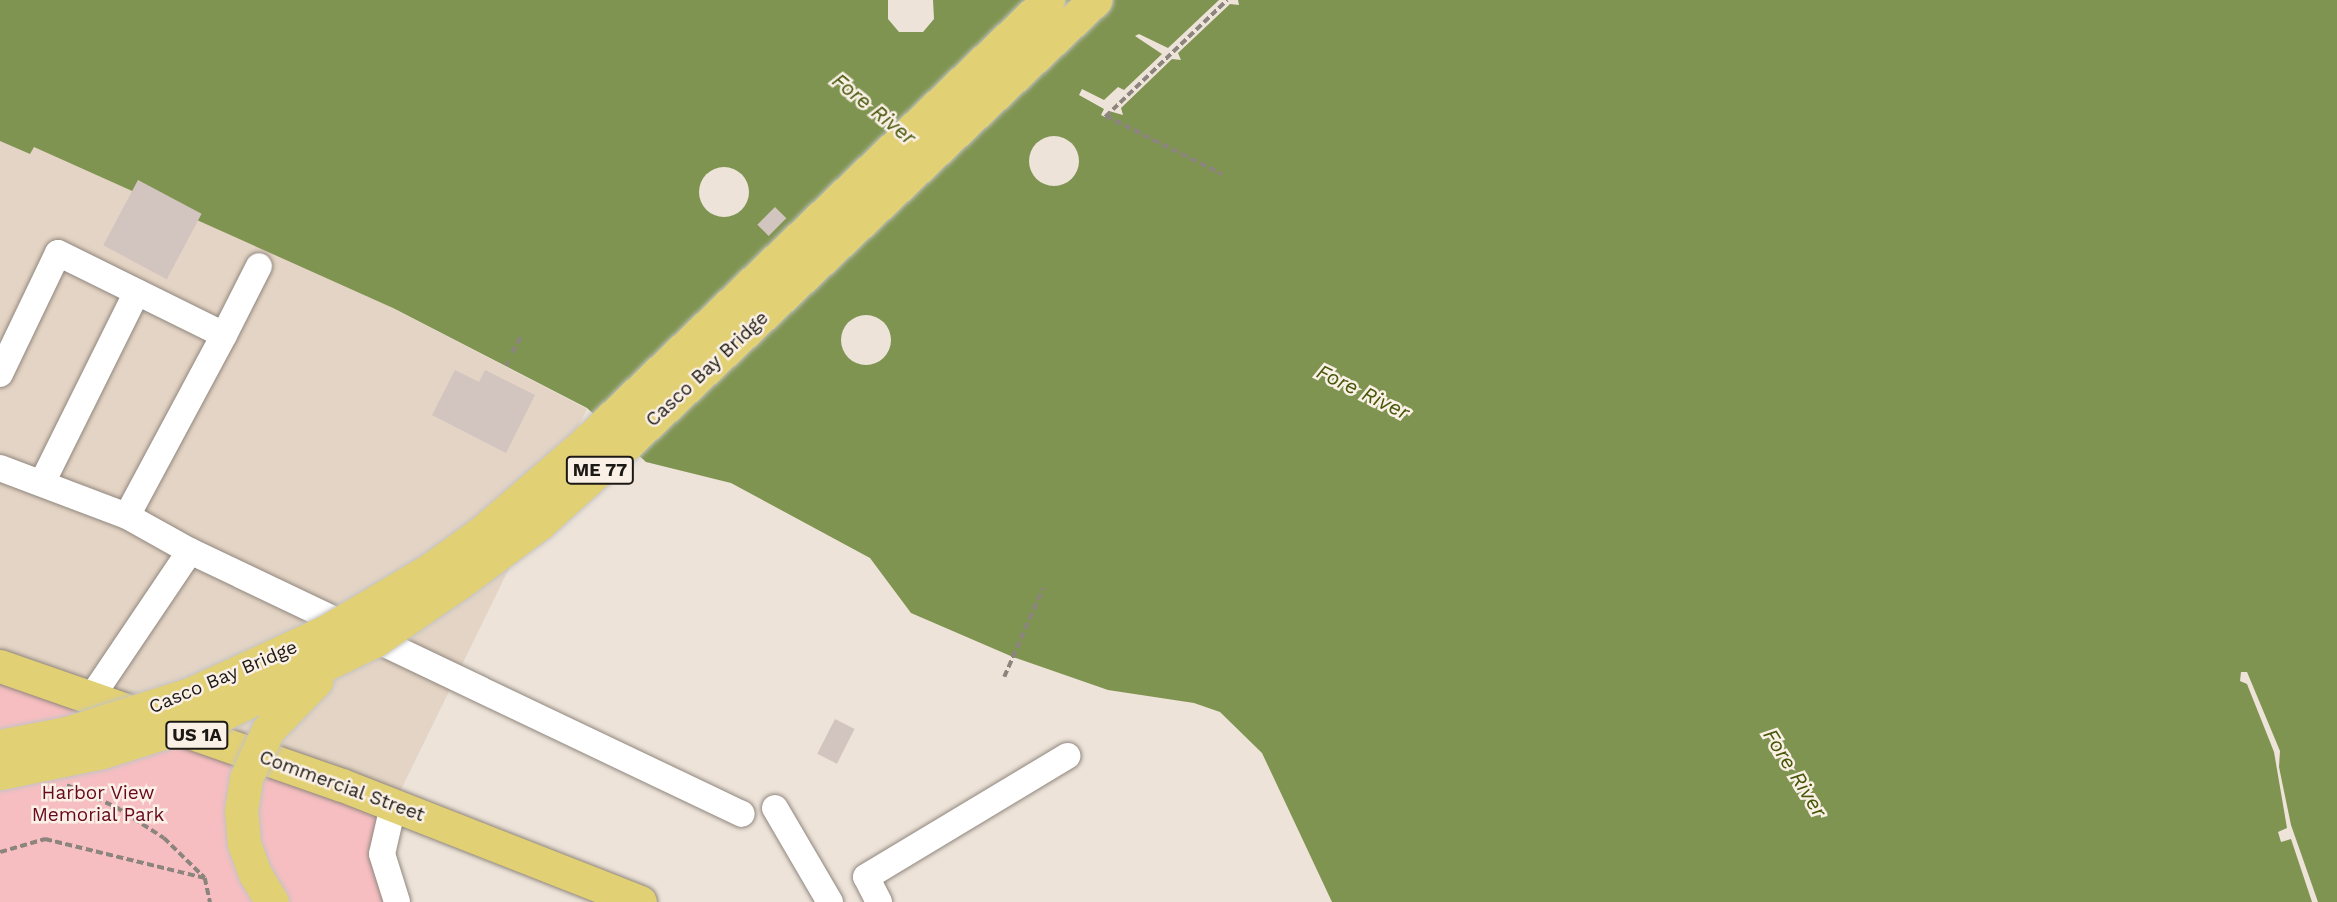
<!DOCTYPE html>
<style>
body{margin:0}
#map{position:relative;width:2337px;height:902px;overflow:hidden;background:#ede3d9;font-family:"Work Sans",sans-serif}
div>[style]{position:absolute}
.built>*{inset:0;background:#e4d4c5}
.green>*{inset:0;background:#f6bec1}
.water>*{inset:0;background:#809451}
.pier>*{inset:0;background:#ede3d9}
.round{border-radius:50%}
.building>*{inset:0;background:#d2c4bf;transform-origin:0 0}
.path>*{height:3.5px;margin-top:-1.75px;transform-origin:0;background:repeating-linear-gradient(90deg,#8c857e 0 7px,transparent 0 10.5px)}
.roads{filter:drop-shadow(0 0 2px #8f867d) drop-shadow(0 0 2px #8f867d)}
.minor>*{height:26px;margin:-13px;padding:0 13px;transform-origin:13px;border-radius:13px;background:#fff}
.major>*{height:33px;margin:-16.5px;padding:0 16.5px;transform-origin:16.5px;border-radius:16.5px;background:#e2d074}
.path-bridge>*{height:3.5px;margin-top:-1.75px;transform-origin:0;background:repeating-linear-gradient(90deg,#8c857e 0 7px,transparent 0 10.5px)}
.bridges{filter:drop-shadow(0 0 2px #c4c3c2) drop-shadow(0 0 2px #c4c3c2)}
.major-bridge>*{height:33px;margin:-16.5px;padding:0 16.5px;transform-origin:16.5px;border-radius:16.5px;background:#e2d074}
span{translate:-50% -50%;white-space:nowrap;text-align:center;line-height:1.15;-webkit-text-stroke:5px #faf0e6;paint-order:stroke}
.shield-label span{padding:2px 5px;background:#faf0e6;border:2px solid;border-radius:5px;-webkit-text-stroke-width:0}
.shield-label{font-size:18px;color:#1c1915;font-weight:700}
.street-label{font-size:19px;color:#1c1915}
.park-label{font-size:19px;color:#670820}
.water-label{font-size:21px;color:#465809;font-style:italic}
</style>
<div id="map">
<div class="built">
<i style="clip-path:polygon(0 41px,394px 309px,587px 409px,393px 806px,0 666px,0 141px,30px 153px,33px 147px)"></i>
</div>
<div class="green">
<i style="clip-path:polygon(0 663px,393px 806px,397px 902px,0 902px)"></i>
</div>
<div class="water">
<i style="clip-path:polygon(0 0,2337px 0,2337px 902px,1332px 902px,1262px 753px,1220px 712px,1194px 703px,1108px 690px,1013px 657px,911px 613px,870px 558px,731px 483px,646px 462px,587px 408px,393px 308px,34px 147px,30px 154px,0 141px)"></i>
</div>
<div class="pier">
<i style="clip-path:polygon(888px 0,933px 0,934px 19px,923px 32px,899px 32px,888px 19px)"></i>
<i style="clip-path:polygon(1219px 0,1238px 0,1239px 5px,1230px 4px,1178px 53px,1181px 60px,1172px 59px,1121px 108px,1123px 115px,1109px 111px,1105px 117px,1101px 115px,1104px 109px,1079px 95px,1082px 89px,1104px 100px,1118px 87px,1124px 90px,1162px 54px,1135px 36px,1139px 34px,1168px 48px)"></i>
<i class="round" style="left:1029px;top:136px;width:50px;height:50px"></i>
<i class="round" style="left:699px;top:167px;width:50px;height:50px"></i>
<i class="round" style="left:841px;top:315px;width:50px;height:50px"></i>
<i style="clip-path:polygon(2241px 672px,2247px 672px,2280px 751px,2279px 767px,2291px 825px,2318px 902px,2312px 902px,2291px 839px,2281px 842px,2278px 832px,2287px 828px,2274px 752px,2247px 684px,2240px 681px)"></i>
</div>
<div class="building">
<i style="left:138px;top:180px;width:72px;height:74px;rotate:28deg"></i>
<i style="left:775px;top:207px;width:16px;height:25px;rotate:45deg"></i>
<i style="clip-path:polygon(455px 370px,479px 382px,485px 370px,535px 395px,506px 453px,432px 415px)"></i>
<i style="left:835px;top:719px;width:22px;height:39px;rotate:27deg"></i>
</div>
<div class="path">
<i style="left:1106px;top:116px;width:130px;rotate:26.6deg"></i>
<i style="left:1105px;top:117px;width:169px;rotate:-43.8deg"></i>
<i style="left:512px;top:353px;width:19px;rotate:-62deg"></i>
<i style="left:506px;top:366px;width:5px;rotate:-68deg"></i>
<i style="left:1004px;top:677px;width:97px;rotate:-66.3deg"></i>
<i style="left:67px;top:785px;width:54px;rotate:24.2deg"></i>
<i style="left:116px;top:807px;width:57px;rotate:32.9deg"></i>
<i style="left:164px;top:838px;width:57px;rotate:44.3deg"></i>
<i style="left:205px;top:878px;width:25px;rotate:78deg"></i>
<i style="left:0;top:852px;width:47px;rotate:-16.1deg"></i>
<i style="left:45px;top:839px;width:165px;rotate:13.7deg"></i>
</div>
<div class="roads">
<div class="minor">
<i style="left:224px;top:335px;width:77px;rotate:-63.1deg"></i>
<i style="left:0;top:374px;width:134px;rotate:-64.4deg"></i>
<i style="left:58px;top:253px;width:185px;rotate:26.3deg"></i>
<i style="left:224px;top:335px;width:205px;rotate:118.2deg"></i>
<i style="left:127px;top:516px;width:72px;rotate:29.1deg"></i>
<i style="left:190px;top:551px;width:177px;rotate:124deg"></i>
<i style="left:0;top:468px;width:136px;rotate:20.7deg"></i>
<i style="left:42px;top:483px;width:213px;rotate:-63.6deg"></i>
<i style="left:190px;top:551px;width:611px;rotate:25.48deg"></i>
<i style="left:393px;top:806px;width:49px;rotate:102.9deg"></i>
<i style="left:382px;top:854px;width:50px;rotate:72.6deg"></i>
<i style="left:775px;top:808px;width:109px;rotate:59.7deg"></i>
<i style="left:879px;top:902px;width:28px;rotate:-117deg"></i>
<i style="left:866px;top:877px;width:235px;rotate:-31deg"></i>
</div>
<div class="major">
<i style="left:0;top:666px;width:362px;rotate:19.2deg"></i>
<i style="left:342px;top:785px;width:320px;rotate:21.4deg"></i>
</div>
</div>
<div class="path-bridge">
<i style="left:1106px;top:116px;width:37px;rotate:26deg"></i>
</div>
<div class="bridges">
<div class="major-bridge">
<i style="left:0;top:746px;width:68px;rotate:-11deg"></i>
<i style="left:67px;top:733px;width:129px;rotate:-17.6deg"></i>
<i style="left:190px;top:694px;width:149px;rotate:-24.7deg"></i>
<i style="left:325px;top:632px;width:123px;rotate:-30.7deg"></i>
<i style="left:431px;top:569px;width:62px;rotate:-35.8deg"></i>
<i style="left:481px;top:533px;width:136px;rotate:-40.8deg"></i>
<i style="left:584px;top:444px;width:642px;rotate:-43.74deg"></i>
<i style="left:0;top:773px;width:104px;rotate:-11.6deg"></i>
<i style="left:102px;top:752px;width:127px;rotate:-17.4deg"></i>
<i style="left:223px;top:714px;width:168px;rotate:-25.8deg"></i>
<i style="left:374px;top:641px;width:103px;rotate:-34.3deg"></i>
<i style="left:459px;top:583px;width:101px;rotate:-36.5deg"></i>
<i style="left:540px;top:523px;width:97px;rotate:-42.1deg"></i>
<i style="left:612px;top:458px;width:666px;rotate:-43.48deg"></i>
<i style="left:272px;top:902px;width:33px;rotate:-121deg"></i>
<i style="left:255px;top:874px;width:33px;rotate:-110deg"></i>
<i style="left:244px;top:843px;width:32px;rotate:-95deg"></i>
<i style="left:241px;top:811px;width:33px;rotate:-81deg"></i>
<i style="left:246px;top:778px;width:53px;rotate:-65.4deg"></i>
<i style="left:268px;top:730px;width:69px;rotate:-45.6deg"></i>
</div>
</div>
<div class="shield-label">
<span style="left:600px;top:470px">ME 77</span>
<span style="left:197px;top:735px">US 1A</span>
</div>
<div class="street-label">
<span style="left:707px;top:369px;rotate:-43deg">Casco Bay Bridge</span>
<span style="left:223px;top:677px;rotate:-23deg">Casco Bay Bridge</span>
<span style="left:342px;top:786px;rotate:20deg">Commercial Street</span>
</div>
<div class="park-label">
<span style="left:98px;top:804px">Harbor View<br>Memorial Park</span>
</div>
<div class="water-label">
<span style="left:874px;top:109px;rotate:39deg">Fore River</span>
<span style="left:1363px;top:392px;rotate:26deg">Fore River</span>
<span style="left:1795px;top:773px;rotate:58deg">Fore River</span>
</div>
</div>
